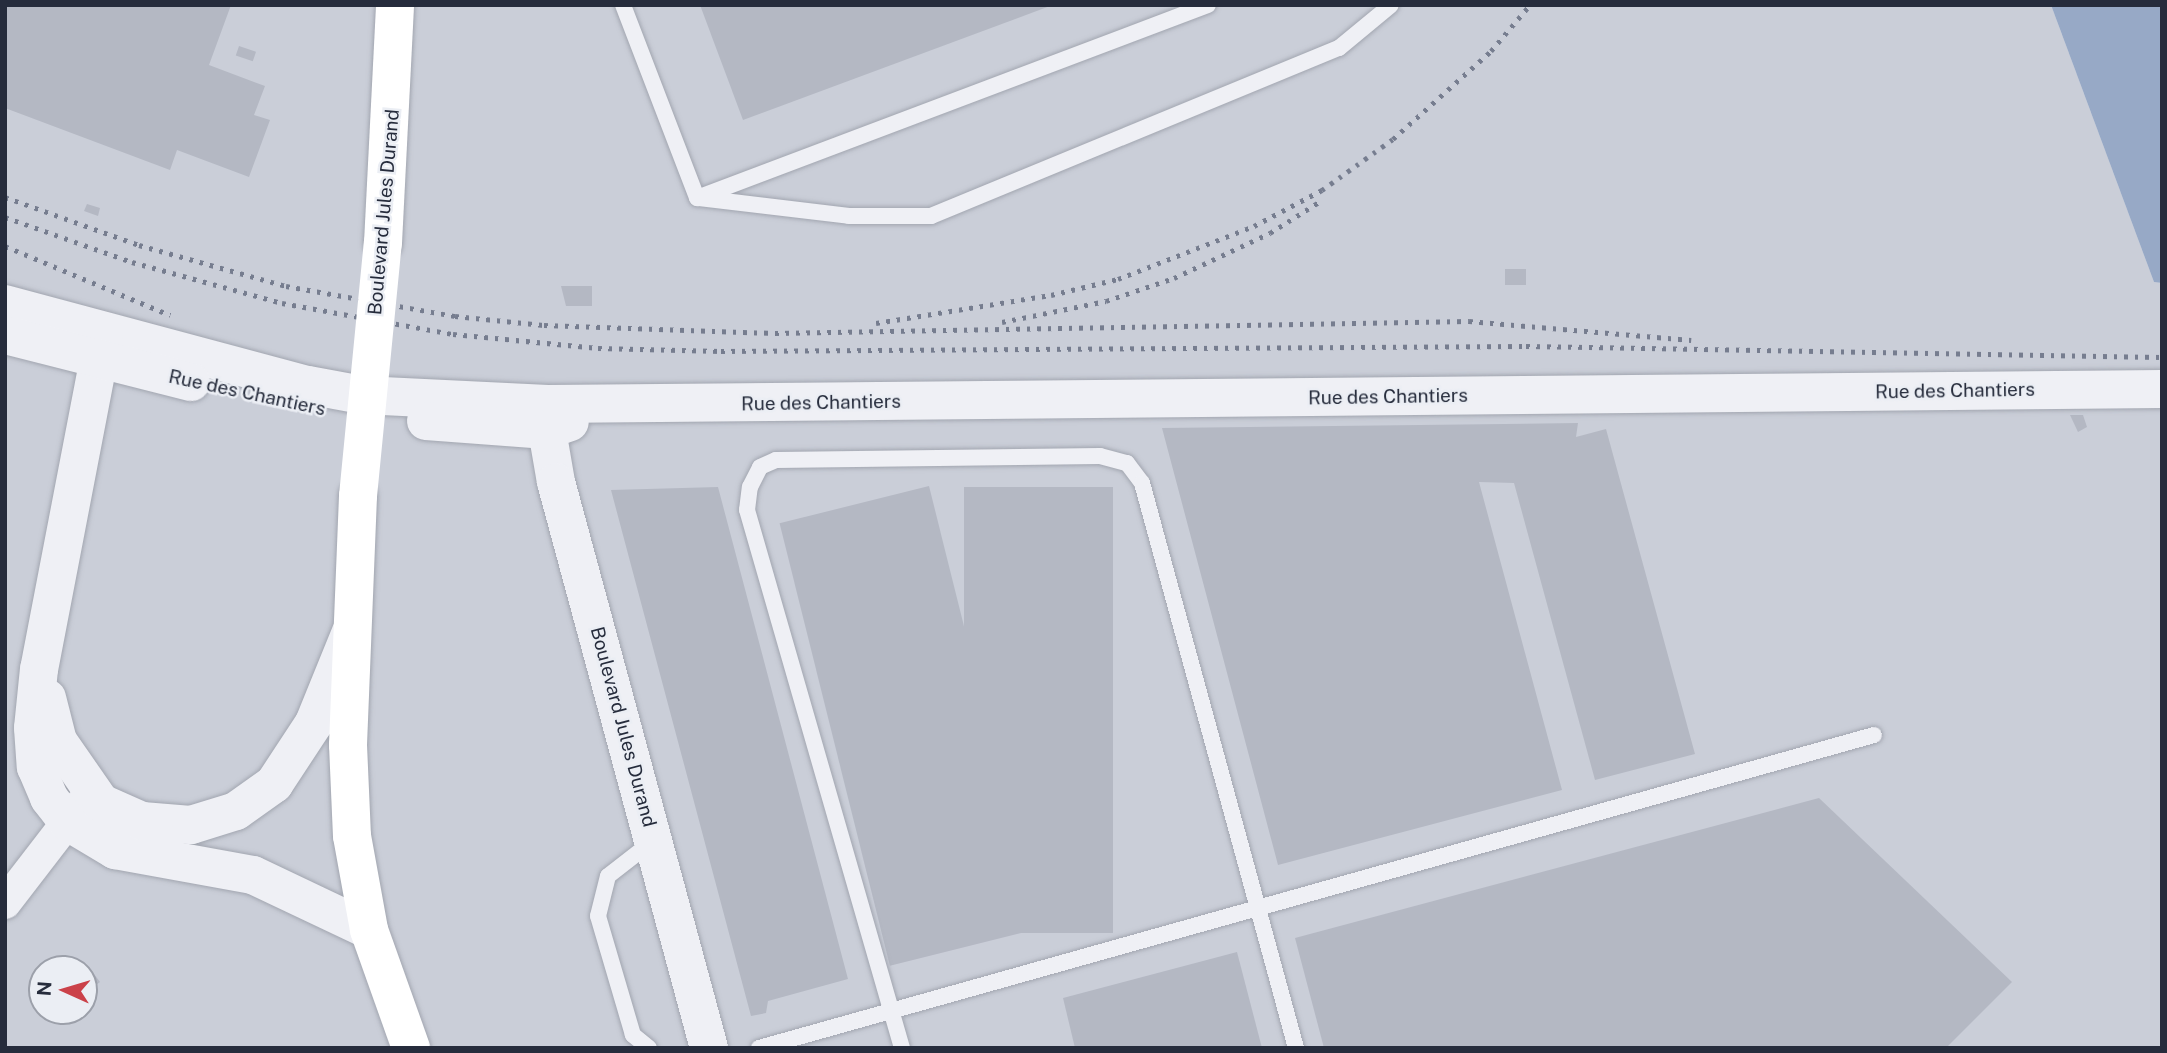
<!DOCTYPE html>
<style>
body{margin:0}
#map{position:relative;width:2167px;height:1053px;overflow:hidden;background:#dcdfe6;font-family:"Public Sans",sans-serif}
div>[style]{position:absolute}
.built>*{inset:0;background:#caced8}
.water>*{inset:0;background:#97a9c6}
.building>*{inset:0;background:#b4b8c3;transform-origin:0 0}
.roads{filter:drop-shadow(0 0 2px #a2a6b0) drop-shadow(0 0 2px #a2a6b0)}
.service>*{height:16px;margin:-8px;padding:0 8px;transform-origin:8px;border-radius:8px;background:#eff0f5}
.minor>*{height:32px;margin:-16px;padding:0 16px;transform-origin:16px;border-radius:16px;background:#eff0f5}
.tertiary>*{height:38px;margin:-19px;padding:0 19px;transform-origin:19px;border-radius:19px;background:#eff0f5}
.secondary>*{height:38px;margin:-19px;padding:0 19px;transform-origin:19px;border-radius:19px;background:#fff}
.rail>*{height:5px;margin-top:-2.5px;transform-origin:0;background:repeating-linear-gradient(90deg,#767d8f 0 3.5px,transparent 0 10.5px)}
.secondary-bridge>*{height:38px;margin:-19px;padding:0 19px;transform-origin:19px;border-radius:19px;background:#fff}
span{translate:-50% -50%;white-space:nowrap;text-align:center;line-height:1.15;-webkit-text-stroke:5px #ebeef4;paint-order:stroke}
.street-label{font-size:19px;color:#262c3c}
.frame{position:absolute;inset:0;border:7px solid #262c3c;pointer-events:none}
.north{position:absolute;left:28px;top:955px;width:70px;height:70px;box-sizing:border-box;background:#ebeef4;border:2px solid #9ca0aa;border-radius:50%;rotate:274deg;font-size:19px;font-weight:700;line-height:28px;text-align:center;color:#262c3c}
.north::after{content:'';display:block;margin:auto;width:24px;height:32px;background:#cb4149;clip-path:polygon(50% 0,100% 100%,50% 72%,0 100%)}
</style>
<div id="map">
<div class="built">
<i style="clip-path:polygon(evenodd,5px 5px,2051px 5px,2154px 282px,2162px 283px,2162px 1048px,5px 1048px,5px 5px,42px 969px,84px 969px,84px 1011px,42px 1011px,42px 969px)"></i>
</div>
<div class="water">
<i style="clip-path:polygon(2051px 5px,2162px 5px,2162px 283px,2154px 282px)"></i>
</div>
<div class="building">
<i style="clip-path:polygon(5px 5px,231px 5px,209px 65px,265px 86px,254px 115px,270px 120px,249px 177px,177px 150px,170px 170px,5px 108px)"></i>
<i style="clip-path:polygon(700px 5px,1050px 5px,1050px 6px,743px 120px)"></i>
<i style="left:239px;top:46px;width:18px;height:10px;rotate:19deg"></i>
<i style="clip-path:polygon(87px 204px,100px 208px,98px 216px,84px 211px)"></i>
<i style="left:1526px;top:269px;width:16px;height:21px;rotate:90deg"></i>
<i style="clip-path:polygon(561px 286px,592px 286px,592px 306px,566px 306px)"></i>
<i style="clip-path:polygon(2070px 415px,2083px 415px,2087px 427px,2078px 432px)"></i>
<i style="clip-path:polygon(1578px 423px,1576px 437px,1606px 429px,1695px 754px,1595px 780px,1514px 483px,1479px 482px,1562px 790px,1278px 865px,1162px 428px)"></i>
<i style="left:929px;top:486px;width:456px;height:154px;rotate:76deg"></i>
<i style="clip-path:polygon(718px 487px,848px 979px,768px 1001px,766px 1013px,751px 1016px,611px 490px)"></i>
<i style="left:964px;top:487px;width:149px;height:446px"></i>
<i style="clip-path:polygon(1819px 798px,2012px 982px,1946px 1048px,1324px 1048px,1295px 938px)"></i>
<i style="clip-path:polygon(1237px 952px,1262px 1048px,1075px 1048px,1063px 998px)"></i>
<i style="clip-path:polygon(91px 970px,100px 982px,84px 994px,84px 975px)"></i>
</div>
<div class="roads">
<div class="service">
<i style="left:623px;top:5px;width:207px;rotate:69deg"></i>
<i style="left:697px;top:198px;width:546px;rotate:-20.69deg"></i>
<i style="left:699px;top:198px;width:151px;rotate:6.8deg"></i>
<i style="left:849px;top:216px;width:82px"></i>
<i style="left:931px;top:216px;width:441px;rotate:-22.4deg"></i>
<i style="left:1339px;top:48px;width:67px;rotate:-39.6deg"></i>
<i style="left:649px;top:1048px;width:21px;rotate:-141deg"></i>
<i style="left:633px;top:1035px;width:124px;rotate:-106.4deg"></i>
<i style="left:598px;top:916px;width:41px;rotate:-76deg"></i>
<i style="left:608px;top:876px;width:57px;rotate:-37.9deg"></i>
<i style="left:759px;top:1048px;width:1158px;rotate:-15.68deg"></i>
<i style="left:902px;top:1048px;width:560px;rotate:-106.07deg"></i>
<i style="left:747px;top:510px;width:23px;rotate:-83deg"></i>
<i style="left:750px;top:487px;width:22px;rotate:-63deg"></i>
<i style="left:760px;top:467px;width:17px;rotate:-24deg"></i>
<i style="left:776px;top:460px;width:324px;rotate:-0.7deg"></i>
<i style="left:1100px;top:456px;width:28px;rotate:15deg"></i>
<i style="left:1127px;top:463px;width:25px;rotate:53deg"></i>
<i style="left:1142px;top:483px;width:586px;rotate:74.75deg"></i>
</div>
<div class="minor">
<i style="left:5px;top:903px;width:126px;rotate:-52.4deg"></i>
</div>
<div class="tertiary">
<i style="left:5px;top:304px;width:314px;rotate:15deg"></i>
<i style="left:308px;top:385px;width:55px;rotate:10.5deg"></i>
<i style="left:362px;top:395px;width:186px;rotate:2.8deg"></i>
<i style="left:548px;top:404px;width:1614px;rotate:-0.53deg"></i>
<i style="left:104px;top:332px;width:343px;rotate:100.9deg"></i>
<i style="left:39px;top:669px;width:59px;rotate:95.8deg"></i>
<i style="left:33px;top:728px;width:39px;rotate:86deg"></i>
<i style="left:36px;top:767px;width:34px;rotate:67deg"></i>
<i style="left:49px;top:798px;width:31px;rotate:52deg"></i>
<i style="left:68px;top:822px;width:55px;rotate:30.8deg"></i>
<i style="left:115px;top:850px;width:140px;rotate:10.3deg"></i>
<i style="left:253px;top:875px;width:128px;rotate:25.4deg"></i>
<i style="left:5px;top:335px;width:192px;rotate:14.2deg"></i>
<i style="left:548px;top:404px;width:26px;rotate:92deg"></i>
<i style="left:547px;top:430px;width:53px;rotate:80.2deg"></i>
<i style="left:556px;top:482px;width:586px;rotate:74.87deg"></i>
<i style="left:426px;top:421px;width:121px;rotate:4.3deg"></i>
<i style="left:547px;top:430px;width:24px;rotate:-19deg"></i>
<i style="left:47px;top:698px;width:44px;rotate:75.7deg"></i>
<i style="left:58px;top:741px;width:75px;rotate:55.3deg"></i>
<i style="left:101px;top:803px;width:45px;rotate:23.7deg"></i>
<i style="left:142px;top:821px;width:49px;rotate:4.7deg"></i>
<i style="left:191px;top:825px;width:47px;rotate:-17.3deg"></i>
<i style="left:236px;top:811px;width:47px;rotate:-35.4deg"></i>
<i style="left:274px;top:784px;width:73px;rotate:-56.7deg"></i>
<i style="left:314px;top:723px;width:98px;rotate:-67.9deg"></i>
</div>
<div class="secondary">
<i style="left:383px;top:243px;width:238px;rotate:-87.1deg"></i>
<i style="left:358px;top:496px;width:249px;rotate:92.3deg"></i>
<i style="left:348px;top:745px;width:91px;rotate:87.5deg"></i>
<i style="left:352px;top:836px;width:96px;rotate:79.7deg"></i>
<i style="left:369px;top:930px;width:125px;rotate:70.4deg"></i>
</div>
</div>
<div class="rail">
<i style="left:5px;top:197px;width:142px;rotate:19.7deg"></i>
<i style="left:139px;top:245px;width:153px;rotate:15.6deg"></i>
<i style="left:286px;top:286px;width:172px;rotate:10.1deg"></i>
<i style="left:455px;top:316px;width:89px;rotate:5.8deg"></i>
<i style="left:544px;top:325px;width:231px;rotate:2deg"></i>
<i style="left:775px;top:333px;width:694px;rotate:-0.99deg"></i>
<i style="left:1469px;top:321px;width:223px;rotate:4.9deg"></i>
<i style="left:5px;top:217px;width:135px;rotate:19.5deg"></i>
<i style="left:132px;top:262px;width:156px;rotate:15.3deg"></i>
<i style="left:282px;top:303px;width:174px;rotate:10.3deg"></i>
<i style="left:453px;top:334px;width:146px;rotate:5.5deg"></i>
<i style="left:598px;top:348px;width:123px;rotate:1.4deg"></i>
<i style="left:721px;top:351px;width:805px;rotate:-0.36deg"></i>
<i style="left:1526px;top:346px;width:636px;rotate:0.99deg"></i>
<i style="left:5px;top:246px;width:179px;rotate:22.7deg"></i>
<i style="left:1002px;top:322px;width:106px;rotate:-11.4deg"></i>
<i style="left:1106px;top:301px;width:72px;rotate:-18.7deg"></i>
<i style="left:1174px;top:278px;width:106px;rotate:-25.1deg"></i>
<i style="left:1270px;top:233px;width:62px;rotate:-32.4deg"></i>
<i style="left:876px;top:323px;width:177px;rotate:-9.1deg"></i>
<i style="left:1051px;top:295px;width:69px;rotate:-13.4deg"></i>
<i style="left:1118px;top:279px;width:146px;rotate:-21.3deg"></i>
<i style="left:1254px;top:226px;width:77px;rotate:-27.9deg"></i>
<i style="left:1322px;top:190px;width:87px;rotate:-35.7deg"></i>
<i style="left:1393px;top:139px;width:132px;rotate:-41.9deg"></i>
<i style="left:1491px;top:51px;width:60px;rotate:-49.7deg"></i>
</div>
<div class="secondary-bridge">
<i style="left:358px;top:496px;width:254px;rotate:-84.4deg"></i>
</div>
<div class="street-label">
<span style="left:384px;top:212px;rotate:-85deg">Boulevard Jules Durand</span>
<span style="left:1955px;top:391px;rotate:-1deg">Rue des Chantiers</span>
<span style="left:247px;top:393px;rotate:12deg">Rue des Chantiers</span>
<span style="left:1388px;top:397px;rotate:-1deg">Rue des Chantiers</span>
<span style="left:821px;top:403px;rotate:-1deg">Rue des Chantiers</span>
<span style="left:623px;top:727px;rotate:75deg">Boulevard Jules Durand</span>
</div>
<div class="frame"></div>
<div class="north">N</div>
</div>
